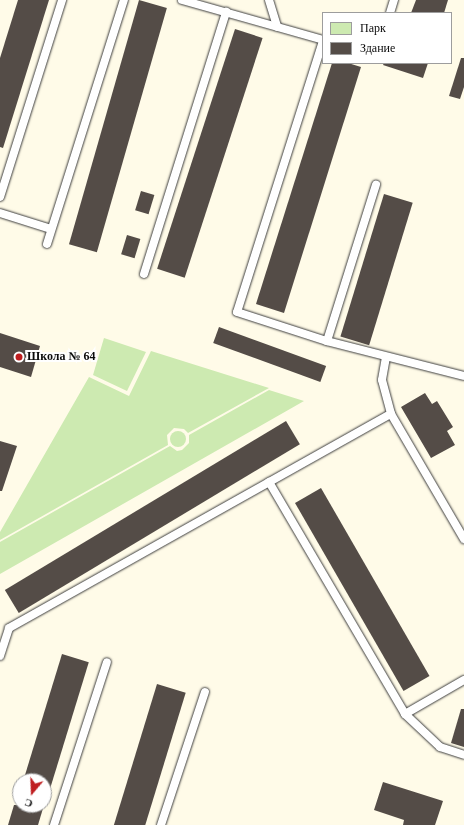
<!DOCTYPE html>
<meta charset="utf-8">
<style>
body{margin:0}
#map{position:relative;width:464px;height:825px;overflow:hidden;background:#fffbe8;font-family:"Times New Roman",serif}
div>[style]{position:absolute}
.green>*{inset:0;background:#cdeab1}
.round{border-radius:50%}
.building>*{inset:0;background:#544c47;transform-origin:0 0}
.roads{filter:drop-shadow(0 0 1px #3e3e3e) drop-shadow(0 0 1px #3e3e3e)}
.service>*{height:8px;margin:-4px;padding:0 4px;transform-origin:4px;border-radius:4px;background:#fff}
.dots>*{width:11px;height:11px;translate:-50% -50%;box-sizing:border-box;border:2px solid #fff;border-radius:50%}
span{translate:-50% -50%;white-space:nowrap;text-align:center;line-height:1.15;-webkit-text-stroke:4px #fff;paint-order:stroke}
.poi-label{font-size:12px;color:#0b0b0b;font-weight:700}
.left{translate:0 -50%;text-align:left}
.legend{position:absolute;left:322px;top:12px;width:130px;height:52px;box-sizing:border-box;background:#fff;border:1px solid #9d9d9d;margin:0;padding:5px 7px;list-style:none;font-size:12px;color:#0b0b0b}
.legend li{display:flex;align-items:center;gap:8px;height:20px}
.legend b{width:20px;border:1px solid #9d9d9d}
.north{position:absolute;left:12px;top:773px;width:40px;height:40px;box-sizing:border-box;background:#fff;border:1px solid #9d9d9d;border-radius:50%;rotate:199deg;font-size:11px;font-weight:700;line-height:16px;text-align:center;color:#0b0b0b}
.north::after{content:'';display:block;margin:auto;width:14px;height:18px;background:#bf1e20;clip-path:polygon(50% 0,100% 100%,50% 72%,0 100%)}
</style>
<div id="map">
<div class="green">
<i style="clip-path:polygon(104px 338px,146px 352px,127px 391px,93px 375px)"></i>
<i style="clip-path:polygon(151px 351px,269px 388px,188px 433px,184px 429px,174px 428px,167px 435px,168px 445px,0 540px,0 532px,89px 377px,129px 396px)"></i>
<i style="clip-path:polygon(269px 390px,304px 401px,0 574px,0 542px,170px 446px,177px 451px,182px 450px,189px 443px,189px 435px)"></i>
<i class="round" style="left:170px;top:431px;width:16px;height:16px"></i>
</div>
<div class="building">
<i style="clip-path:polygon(18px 0,49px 0,3px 148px,0 147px,0 58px)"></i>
<i style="left:139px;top:0;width:29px;height:254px;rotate:16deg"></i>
<i style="clip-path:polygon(416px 0,448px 0,444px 13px,411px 13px)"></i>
<i style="left:235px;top:29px;width:29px;height:252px;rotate:18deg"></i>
<i style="clip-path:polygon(461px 58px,464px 58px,464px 87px,460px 99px,449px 96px)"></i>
<i style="clip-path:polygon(332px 63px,348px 63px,361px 67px,284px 313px,256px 304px)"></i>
<i style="clip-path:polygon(384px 63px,428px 63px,423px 78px,383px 65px)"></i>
<i style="left:141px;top:191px;width:14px;height:20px;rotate:17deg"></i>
<i style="left:384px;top:194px;width:30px;height:149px;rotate:17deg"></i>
<i style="left:127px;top:235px;width:14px;height:20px;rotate:17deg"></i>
<i style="left:219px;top:327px;width:114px;height:17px;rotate:20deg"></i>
<i style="clip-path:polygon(0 333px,40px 346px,31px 377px,0 367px)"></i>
<i style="clip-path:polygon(425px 393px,432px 404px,437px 401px,453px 427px,447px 431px,455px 445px,431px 458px,401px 407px)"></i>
<i style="left:286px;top:421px;width:27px;height:328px;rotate:59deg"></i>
<i style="clip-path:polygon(0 441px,17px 446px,2px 491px,0 491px)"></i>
<i style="left:321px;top:488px;width:217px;height:30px;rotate:60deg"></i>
<i style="left:62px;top:654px;width:28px;height:133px;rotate:17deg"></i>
<i style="left:157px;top:684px;width:30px;height:148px;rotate:17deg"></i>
<i style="clip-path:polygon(461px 709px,464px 709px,464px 747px,451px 743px)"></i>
<i style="clip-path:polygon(383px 782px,443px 801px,435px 825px,403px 825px,404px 820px,374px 810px)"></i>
<i style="clip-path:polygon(14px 805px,44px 805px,38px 825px,8px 825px)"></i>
</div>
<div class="roads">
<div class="service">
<i style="left:182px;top:0;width:147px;rotate:15.8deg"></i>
<i style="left:269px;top:0;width:28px;rotate:73deg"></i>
<i style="left:390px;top:13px;width:14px;rotate:-73deg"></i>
<i style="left:323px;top:41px;width:284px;rotate:107.6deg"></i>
<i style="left:237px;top:312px;width:95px;rotate:17.9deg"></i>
<i style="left:327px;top:341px;width:141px;rotate:14.3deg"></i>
<i style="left:0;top:197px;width:207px;rotate:-72.5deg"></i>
<i style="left:0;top:213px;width:53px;rotate:17.4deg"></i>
<i style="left:47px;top:244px;width:256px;rotate:-72.5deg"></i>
<i style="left:144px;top:274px;width:275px;rotate:-72.6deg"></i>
<i style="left:327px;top:341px;width:164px;rotate:-72.6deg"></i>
<i style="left:386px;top:357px;width:23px;rotate:100deg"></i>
<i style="left:382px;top:380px;width:35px;rotate:75deg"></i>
<i style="left:391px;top:414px;width:145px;rotate:59.7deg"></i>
<i style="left:269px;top:482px;width:269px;rotate:59.6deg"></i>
<i style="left:405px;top:714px;width:68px;rotate:-30deg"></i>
<i style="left:0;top:656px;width:29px;rotate:-72deg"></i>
<i style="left:9px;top:628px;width:438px;rotate:-29.3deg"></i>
<i style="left:405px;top:714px;width:48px;rotate:43.3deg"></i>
<i style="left:440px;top:747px;width:25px;rotate:18deg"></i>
<i style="left:54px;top:825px;width:171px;rotate:-72deg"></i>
<i style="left:161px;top:825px;width:140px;rotate:-71.7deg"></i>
</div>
</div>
<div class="dots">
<i style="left:19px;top:357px;background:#bf1e20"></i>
</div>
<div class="poi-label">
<span class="left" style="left:27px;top:357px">Школа № 64</span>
</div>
<ul class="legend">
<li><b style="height:11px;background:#cdeab1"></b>Парк</li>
<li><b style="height:11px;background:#544c47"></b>Здание</li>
</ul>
<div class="north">С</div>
</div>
